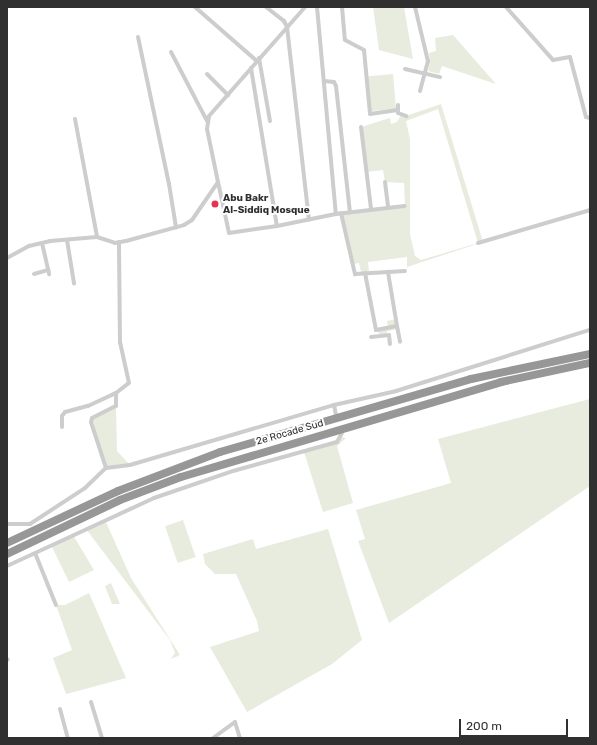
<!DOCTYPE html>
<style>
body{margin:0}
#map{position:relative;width:597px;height:745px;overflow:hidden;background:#fff;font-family:Rubik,sans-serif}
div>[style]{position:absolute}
.green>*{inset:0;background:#e7ecde;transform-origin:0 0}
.minor>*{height:4px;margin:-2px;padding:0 2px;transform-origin:2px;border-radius:2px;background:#cdcdcd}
.motorway>*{height:8px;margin:-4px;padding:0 4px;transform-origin:4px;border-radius:4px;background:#979797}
.dots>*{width:11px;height:11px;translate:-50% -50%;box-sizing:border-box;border:2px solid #fff;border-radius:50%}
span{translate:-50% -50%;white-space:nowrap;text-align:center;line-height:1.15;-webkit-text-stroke:4px #fff;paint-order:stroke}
.poi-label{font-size:10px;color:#303030;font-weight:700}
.left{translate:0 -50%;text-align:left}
.street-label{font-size:10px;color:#303030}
.frame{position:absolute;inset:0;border:8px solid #303030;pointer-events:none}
.scale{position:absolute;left:459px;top:719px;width:109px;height:18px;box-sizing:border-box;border:2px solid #303030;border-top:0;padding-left:5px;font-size:12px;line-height:14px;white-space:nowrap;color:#303030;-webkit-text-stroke:3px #fff;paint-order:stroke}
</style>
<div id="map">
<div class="green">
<i style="clip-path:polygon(373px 7px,404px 7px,413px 59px,379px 50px)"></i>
<i style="clip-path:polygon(453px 35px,496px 84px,442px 66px,439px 74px,428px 71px,430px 62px,429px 53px,436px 51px,435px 38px)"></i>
<i style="left:393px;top:74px;width:35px;height:25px;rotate:85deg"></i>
<i style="clip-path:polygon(evenodd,441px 104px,483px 242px,407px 267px,407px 257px,368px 262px,369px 271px,361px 272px,359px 263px,353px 264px,341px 213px,405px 205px,404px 183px,385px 182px,383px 170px,367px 172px,361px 127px,390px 118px,391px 124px,397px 122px,401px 115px,406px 116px,441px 104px,438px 109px,478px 243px,421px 260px,415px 256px,410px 234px,410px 139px,406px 121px,438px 109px)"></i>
<i style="clip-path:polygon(396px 319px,398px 329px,387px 331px,387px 335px,379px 336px,378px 329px,388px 328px,387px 321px)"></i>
<i style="clip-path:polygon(590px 399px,590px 486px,389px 623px,358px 541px,365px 539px,356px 510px,451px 483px,438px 439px)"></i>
<i style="clip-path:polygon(116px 406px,117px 451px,130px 465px,106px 468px,92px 418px)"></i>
<i style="clip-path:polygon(342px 437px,346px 438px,337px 446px,353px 503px,323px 512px,304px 452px,337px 442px)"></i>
<i style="clip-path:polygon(105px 520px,131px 578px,180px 655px,171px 659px,175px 653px,170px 640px,86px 529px)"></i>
<i style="left:183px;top:520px;width:39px;height:19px;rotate:71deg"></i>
<i style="clip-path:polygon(328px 529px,362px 640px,332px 664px,247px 712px,210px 647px,259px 631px,257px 621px,236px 574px,215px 574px,205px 564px,203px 554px,253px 539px,256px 549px)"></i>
<i style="clip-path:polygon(73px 535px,94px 570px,69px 582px,51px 545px)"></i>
<i style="clip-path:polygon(111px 583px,120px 604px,112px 604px,105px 586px)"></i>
<i style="clip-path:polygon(89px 593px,126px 678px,66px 694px,53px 658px,72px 650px,56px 605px,65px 605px)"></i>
</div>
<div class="minor">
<i style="left:195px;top:7px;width:82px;rotate:41.1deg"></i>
<i style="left:266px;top:7px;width:23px;rotate:38deg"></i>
<i style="left:284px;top:21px;width:7px;rotate:63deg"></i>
<i style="left:287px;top:27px;width:194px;rotate:83.5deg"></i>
<i style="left:317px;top:7px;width:208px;rotate:84.8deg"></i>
<i style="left:342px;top:7px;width:33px;rotate:85deg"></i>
<i style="left:345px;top:40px;width:21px;rotate:28deg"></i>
<i style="left:364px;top:50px;width:64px;rotate:84.6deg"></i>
<i style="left:370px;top:114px;width:28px;rotate:-8deg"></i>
<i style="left:415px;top:7px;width:56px;rotate:76.5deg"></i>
<i style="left:428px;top:61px;width:31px;rotate:105deg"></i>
<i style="left:506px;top:7px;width:71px;rotate:48.4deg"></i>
<i style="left:553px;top:60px;width:17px;rotate:-10deg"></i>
<i style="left:570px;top:57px;width:62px;rotate:75.1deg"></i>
<i style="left:586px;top:117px;width:4px;rotate:14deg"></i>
<i style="left:138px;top:37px;width:150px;rotate:78.1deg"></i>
<i style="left:169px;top:184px;width:44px;rotate:80.8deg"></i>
<i style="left:171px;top:52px;width:78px;rotate:62.4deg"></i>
<i style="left:259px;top:58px;width:64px;rotate:80.1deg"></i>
<i style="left:251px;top:68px;width:160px;rotate:80.7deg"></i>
<i style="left:405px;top:69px;width:36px;rotate:13deg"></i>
<i style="left:207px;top:74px;width:30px;rotate:45deg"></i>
<i style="left:324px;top:81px;width:10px;rotate:6deg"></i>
<i style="left:334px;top:82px;width:4px;rotate:63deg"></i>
<i style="left:336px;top:86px;width:127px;rotate:83.7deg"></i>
<i style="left:398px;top:105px;width:8px;rotate:90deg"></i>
<i style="left:398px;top:113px;width:9px;rotate:21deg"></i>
<i style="left:75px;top:119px;width:120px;rotate:79.4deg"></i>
<i style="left:361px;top:127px;width:83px;rotate:83deg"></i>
<i style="left:218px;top:182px;width:52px;rotate:77.8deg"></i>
<i style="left:229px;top:233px;width:49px;rotate:-8.3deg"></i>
<i style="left:277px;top:226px;width:60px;rotate:-11.5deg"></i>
<i style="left:336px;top:214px;width:69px;rotate:-6.6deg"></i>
<i style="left:385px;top:182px;width:25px;rotate:83deg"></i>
<i style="left:341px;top:213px;width:63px;rotate:77.1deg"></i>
<i style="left:355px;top:274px;width:50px;rotate:-3.4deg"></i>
<i style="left:67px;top:240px;width:44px;rotate:80.8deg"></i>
<i style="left:42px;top:243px;width:32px;rotate:77deg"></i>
<i style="left:478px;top:243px;width:117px;rotate:-16.4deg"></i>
<i style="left:7px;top:258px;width:25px;rotate:-29deg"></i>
<i style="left:29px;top:246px;width:22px;rotate:-13deg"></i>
<i style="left:50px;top:241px;width:47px;rotate:-4.9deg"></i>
<i style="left:97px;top:237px;width:19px;rotate:18deg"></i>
<i style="left:115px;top:243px;width:11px;rotate:-10deg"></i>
<i style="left:126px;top:241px;width:60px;rotate:-15.4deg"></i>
<i style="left:184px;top:225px;width:9px;rotate:-32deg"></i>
<i style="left:192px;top:220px;width:46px;rotate:-55.6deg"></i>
<i style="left:218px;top:182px;width:54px;rotate:-101.7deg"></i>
<i style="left:207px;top:129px;width:13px;rotate:-81deg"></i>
<i style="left:209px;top:116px;width:145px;rotate:-48.6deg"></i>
<i style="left:365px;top:273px;width:58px;rotate:79.1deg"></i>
<i style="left:376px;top:330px;width:21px;rotate:-11deg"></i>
<i style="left:397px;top:326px;width:55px;rotate:-99.5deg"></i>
<i style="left:34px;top:274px;width:15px;rotate:-16deg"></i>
<i style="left:397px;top:326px;width:16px;rotate:79deg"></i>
<i style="left:371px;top:337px;width:18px;rotate:-6deg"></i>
<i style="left:389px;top:335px;width:9px;rotate:84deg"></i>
<i style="left:334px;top:405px;width:10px;rotate:79deg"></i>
<i style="left:62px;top:427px;width:11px;rotate:-90deg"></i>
<i style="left:62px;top:416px;width:5px;rotate:-53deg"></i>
<i style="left:65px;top:412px;width:24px;rotate:-15deg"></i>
<i style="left:88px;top:406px;width:31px;rotate:-25deg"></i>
<i style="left:106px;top:468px;width:24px;rotate:-7deg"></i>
<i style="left:130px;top:465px;width:213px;rotate:-16.4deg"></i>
<i style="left:334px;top:405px;width:64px;rotate:-12.7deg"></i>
<i style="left:396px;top:391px;width:203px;rotate:-17.5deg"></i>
<i style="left:7px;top:524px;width:23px"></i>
<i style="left:30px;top:524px;width:66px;rotate:-33.2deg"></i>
<i style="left:85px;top:488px;width:29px;rotate:-44deg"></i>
<i style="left:106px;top:468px;width:48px;rotate:-108.1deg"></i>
<i style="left:91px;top:422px;width:4px;rotate:-76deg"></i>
<i style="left:92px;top:418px;width:27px;rotate:-27deg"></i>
<i style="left:116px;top:406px;width:13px;rotate:-90deg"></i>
<i style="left:116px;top:393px;width:16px;rotate:-38deg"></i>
<i style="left:129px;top:383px;width:42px;rotate:-102.4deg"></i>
<i style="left:120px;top:342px;width:100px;rotate:-90.6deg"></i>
<i style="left:35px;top:553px;width:56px;rotate:68deg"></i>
<i style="left:7px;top:566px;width:162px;rotate:-24.8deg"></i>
<i style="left:154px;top:498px;width:83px;rotate:-18.9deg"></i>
<i style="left:233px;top:471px;width:108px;rotate:-15.6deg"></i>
<i style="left:337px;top:442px;width:10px;rotate:-61deg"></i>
<i style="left:7px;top:659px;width:1px;rotate:45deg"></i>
<i style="left:91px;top:702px;width:38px;rotate:73deg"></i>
<i style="left:60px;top:709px;width:30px;rotate:75deg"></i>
<i style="left:213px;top:738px;width:27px;rotate:-36deg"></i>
<i style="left:235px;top:722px;width:17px;rotate:73deg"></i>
</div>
<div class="motorway">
<i style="left:7px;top:543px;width:123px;rotate:-25.1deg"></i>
<i style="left:118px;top:491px;width:109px;rotate:-20.9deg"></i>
<i style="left:220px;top:452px;width:261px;rotate:-16.2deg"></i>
<i style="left:471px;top:379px;width:122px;rotate:-11.9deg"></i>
<i style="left:7px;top:554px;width:125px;rotate:-25.5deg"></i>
<i style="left:120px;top:500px;width:65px;rotate:-20.7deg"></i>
<i style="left:181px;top:477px;width:334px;rotate:-16.5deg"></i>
<i style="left:501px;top:382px;width:91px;rotate:-12.1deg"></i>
</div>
<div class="dots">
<i style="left:215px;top:204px;background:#e43452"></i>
</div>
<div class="poi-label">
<span class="left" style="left:223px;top:204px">Abu Bakr<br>Al-Siddiq Mosque</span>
</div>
<div class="street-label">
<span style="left:290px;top:433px;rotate:-16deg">2e Rocade Sud</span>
</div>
<div class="frame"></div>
<div class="scale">200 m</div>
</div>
